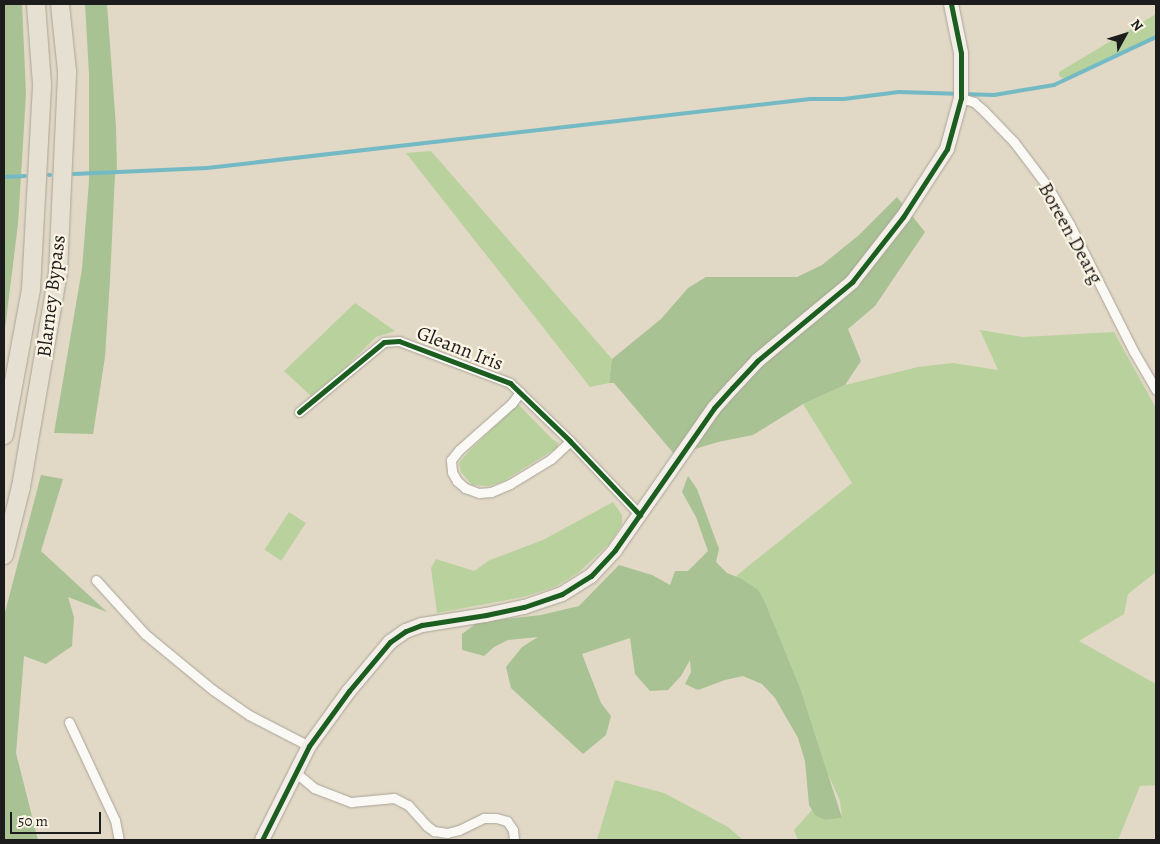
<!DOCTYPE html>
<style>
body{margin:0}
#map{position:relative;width:1160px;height:844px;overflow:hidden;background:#e1d8c5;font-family:Alegreya,serif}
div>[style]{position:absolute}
.green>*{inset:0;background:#b9d29d;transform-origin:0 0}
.forest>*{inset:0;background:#a8c294}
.stream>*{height:4px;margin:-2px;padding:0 2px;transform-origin:2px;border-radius:2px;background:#74bac5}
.roads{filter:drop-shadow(0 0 1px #a9a498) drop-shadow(0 0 1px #a9a498)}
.street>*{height:9px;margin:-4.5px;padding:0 4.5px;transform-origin:4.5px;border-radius:4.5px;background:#faf9f6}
.secondary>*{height:14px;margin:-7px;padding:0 7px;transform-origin:7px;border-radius:7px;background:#f3efe8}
.highway>*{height:18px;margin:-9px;padding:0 9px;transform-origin:9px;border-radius:9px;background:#e6e0d3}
.cycleway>*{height:5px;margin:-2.5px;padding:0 2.5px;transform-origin:2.5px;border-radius:2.5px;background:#1b5e20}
span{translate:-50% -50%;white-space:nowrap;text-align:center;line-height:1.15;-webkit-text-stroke:4.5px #fcf5e5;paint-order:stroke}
.street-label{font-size:20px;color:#1c1c1c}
.frame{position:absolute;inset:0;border:5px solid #1c1c1c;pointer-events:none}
.north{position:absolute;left:1100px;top:10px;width:50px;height:50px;-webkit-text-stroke:4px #fcf5e5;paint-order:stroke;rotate:51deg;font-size:14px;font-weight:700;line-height:20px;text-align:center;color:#1c1c1c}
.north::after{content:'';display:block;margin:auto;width:18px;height:22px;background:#1c1c1c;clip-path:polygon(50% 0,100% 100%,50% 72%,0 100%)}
.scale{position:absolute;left:10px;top:812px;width:91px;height:22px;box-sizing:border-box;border:2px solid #1c1c1c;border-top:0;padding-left:6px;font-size:15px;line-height:18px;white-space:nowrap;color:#1c1c1c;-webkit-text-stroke:4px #fcf5e5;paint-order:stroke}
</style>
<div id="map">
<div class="green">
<i style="clip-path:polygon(1156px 14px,1156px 36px,1064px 79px,1059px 76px,1059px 72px)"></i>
<i style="clip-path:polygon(431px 151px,612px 359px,609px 383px,590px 387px,406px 153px)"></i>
<i style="clip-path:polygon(355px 303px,395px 331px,376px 337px,334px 379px,311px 396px,284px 371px)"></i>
<i style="clip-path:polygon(980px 330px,1023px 337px,1114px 332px,1156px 408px,1156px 572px,1128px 594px,1124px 614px,1079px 641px,1156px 684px,1156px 785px,1140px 786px,1118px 840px,798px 840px,794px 830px,812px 810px,825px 820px,842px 818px,840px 801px,828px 774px,801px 690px,765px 602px,736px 576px,852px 483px,803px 404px,845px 385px,918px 367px,953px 363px,998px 370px)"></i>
<i style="clip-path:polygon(518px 404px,552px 439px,558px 443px,557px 448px,502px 482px,489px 486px,472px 485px,461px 472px,459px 463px,470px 450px)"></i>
<i style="clip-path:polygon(613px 502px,622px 515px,622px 524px,610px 543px,578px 573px,555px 587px,523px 597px,437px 613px,431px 568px,436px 559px,474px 571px,490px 560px,543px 540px)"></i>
<i style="left:289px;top:512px;width:20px;height:45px;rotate:33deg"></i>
<i style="clip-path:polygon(615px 780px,664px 793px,728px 827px,743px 840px,597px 840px)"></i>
</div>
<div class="forest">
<i style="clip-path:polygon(4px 4px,22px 4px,26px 94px,18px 224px,4px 337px)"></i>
<i style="clip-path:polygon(85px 4px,107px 4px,116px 127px,117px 173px,115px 174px,110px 280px,105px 357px,93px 434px,54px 433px,82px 269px,89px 181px,89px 74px)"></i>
<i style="clip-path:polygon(897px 197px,925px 232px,875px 306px,848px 329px,861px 361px,845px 385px,803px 404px,753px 435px,718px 442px,675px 455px,614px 383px,609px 383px,612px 359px,661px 319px,688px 288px,706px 277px,797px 277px,822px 265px,859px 235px)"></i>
<i style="clip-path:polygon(41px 475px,63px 479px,41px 551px,107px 612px,68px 597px,74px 617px,72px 646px,46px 664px,24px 656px,16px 753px,38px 840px,4px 840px,4px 616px)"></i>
<i style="clip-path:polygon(688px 476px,697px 489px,719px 549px,716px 562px,727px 573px,742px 579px,758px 590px,765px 602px,801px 690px,842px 818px,825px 820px,815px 815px,809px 805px,805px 761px,798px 738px,775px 698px,762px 684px,743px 676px,725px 680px,698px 690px,685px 684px,691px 672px,690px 660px,681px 676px,668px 690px,650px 691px,635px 674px,630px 638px,582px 654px,601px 703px,611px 716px,606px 735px,583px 754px,511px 688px,506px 667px,522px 647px,538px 637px,508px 640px,494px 647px,484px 656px,462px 650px,462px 634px,478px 622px,541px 615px,579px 606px,619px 565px,652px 575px,670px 585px,675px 571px,688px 571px,708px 551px,696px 517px,682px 492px)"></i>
</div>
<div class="stream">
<i style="left:74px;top:174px;width:133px;rotate:-2.6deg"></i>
<i style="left:207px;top:168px;width:607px;rotate:-6.53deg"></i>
<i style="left:810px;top:99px;width:34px"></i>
<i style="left:844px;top:99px;width:55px;rotate:-7.3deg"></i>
<i style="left:899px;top:92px;width:95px;rotate:1.8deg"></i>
<i style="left:994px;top:95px;width:61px;rotate:-9.5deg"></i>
<i style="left:1054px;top:85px;width:113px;rotate:-25.2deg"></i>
<i style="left:49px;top:175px;width:1px"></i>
<i style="left:4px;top:177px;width:21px;rotate:-3deg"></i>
</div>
<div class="roads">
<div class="street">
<i style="left:961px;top:98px;width:14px;rotate:17deg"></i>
<i style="left:974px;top:102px;width:13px;rotate:42deg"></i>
<i style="left:984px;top:111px;width:43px;rotate:45.9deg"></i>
<i style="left:1014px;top:142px;width:56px;rotate:52.9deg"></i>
<i style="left:1048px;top:187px;width:44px;rotate:59.9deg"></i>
<i style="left:1070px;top:225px;width:142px;rotate:63.3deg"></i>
<i style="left:1134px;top:352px;width:44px;rotate:59.9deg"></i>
<i style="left:520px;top:392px;width:14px;rotate:126deg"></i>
<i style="left:512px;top:403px;width:71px;rotate:138.4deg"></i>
<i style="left:459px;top:450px;width:13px;rotate:129deg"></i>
<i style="left:451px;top:460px;width:12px;rotate:85deg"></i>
<i style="left:452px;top:472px;width:10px;rotate:61deg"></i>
<i style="left:457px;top:481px;width:11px;rotate:41deg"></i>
<i style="left:465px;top:488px;width:15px;rotate:20deg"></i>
<i style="left:479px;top:493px;width:12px;rotate:-5deg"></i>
<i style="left:491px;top:492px;width:21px;rotate:-23deg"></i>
<i style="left:510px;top:484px;width:48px;rotate:-31.4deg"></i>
<i style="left:551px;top:459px;width:26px;rotate:-43deg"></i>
<i style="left:299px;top:412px;width:110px;rotate:-39.5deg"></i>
<i style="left:384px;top:342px;width:15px;rotate:-4deg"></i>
<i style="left:399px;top:341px;width:119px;rotate:20.7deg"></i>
<i style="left:510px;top:383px;width:83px;rotate:44deg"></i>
<i style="left:570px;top:441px;width:102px;rotate:46.6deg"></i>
<i style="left:96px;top:580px;width:73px;rotate:47.8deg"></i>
<i style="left:145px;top:634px;width:88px;rotate:39.5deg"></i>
<i style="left:213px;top:690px;width:44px;rotate:34.8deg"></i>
<i style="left:249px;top:715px;width:68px;rotate:27.3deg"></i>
<i style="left:69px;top:722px;width:108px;rotate:64.9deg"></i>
<i style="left:115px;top:820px;width:20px;rotate:79deg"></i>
<i style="left:295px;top:772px;width:25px;rotate:40deg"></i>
<i style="left:314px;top:788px;width:40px;rotate:21deg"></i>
<i style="left:351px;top:802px;width:43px;rotate:-5.3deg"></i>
<i style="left:394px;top:798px;width:16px;rotate:27deg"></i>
<i style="left:408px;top:805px;width:28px;rotate:48deg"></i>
<i style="left:427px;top:826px;width:9px;rotate:36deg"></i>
<i style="left:434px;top:831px;width:13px;rotate:9deg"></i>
<i style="left:447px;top:833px;width:12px;rotate:-14deg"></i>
<i style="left:459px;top:830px;width:28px;rotate:-26deg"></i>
<i style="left:484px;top:818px;width:12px"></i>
<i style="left:496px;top:818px;width:11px;rotate:15deg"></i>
<i style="left:507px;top:821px;width:11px;rotate:56deg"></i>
<i style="left:513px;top:830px;width:10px;rotate:84deg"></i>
</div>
<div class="secondary">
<i style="left:262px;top:840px;width:105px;rotate:-63.4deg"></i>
<i style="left:309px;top:746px;width:68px;rotate:-54deg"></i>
<i style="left:349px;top:691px;width:64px;rotate:-50.1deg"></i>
<i style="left:390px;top:642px;width:19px;rotate:-35deg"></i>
<i style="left:406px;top:631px;width:17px;rotate:-21deg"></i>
<i style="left:422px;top:625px;width:65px;rotate:-8.9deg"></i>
<i style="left:486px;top:615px;width:39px;rotate:-12deg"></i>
<i style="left:524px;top:607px;width:40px;rotate:-18.9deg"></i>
<i style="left:562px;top:594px;width:34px;rotate:-32deg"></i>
<i style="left:591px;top:576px;width:35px;rotate:-47deg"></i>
<i style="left:615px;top:550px;width:173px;rotate:-55.1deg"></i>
<i style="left:714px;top:408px;width:27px;rotate:-48deg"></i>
<i style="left:732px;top:388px;width:37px;rotate:-47deg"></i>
<i style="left:757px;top:361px;width:124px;rotate:-39.7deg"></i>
<i style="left:852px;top:282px;width:83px;rotate:-51.9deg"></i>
<i style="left:903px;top:217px;width:81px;rotate:-57.1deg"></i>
<i style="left:947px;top:149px;width:53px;rotate:-74.6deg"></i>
<i style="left:961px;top:98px;width:45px;rotate:-90deg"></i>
<i style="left:961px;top:53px;width:50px;rotate:-101.5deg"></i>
</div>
<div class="highway">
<i style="left:4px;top:435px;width:148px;rotate:-79.5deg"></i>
<i style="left:31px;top:289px;width:205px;rotate:-86.9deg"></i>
<i style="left:42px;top:84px;width:80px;rotate:-94.3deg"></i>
<i style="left:4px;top:555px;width:70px;rotate:-76deg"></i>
<i style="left:21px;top:487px;width:217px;rotate:-80.2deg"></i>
<i style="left:58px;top:273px;width:202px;rotate:-87.4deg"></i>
<i style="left:67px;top:71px;width:67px;rotate:-96deg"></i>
</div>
</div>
<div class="cycleway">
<i style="left:299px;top:412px;width:110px;rotate:-39.5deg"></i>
<i style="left:384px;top:342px;width:15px;rotate:-4deg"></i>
<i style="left:399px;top:341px;width:119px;rotate:20.7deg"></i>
<i style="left:510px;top:383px;width:83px;rotate:44deg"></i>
<i style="left:570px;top:441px;width:102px;rotate:46.6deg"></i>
<i style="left:262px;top:840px;width:105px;rotate:-63.4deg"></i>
<i style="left:309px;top:746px;width:68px;rotate:-54deg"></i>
<i style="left:349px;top:691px;width:64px;rotate:-50.1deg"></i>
<i style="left:390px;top:642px;width:19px;rotate:-35deg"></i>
<i style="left:406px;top:631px;width:17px;rotate:-21deg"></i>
<i style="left:422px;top:625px;width:65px;rotate:-8.9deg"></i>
<i style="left:486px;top:615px;width:39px;rotate:-12deg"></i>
<i style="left:524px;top:607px;width:40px;rotate:-18.9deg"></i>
<i style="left:562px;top:594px;width:34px;rotate:-32deg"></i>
<i style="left:591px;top:576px;width:35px;rotate:-47deg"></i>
<i style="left:615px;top:550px;width:173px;rotate:-55.1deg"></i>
<i style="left:714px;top:408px;width:27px;rotate:-48deg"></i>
<i style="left:732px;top:388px;width:37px;rotate:-47deg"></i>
<i style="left:757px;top:361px;width:124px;rotate:-39.7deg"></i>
<i style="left:852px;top:282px;width:83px;rotate:-51.9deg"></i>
<i style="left:903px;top:217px;width:81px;rotate:-57.1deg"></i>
<i style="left:947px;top:149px;width:53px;rotate:-74.6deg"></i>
<i style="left:961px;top:98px;width:45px;rotate:-90deg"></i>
<i style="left:961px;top:53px;width:50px;rotate:-101.5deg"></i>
</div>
<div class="street-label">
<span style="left:1071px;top:233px;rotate:61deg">Boreen Dearg</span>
<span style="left:51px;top:296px;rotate:-83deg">Blarney Bypass</span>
<span style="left:460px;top:348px;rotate:21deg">Gleann Iris</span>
</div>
<div class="frame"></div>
<div class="north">N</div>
<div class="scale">50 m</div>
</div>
